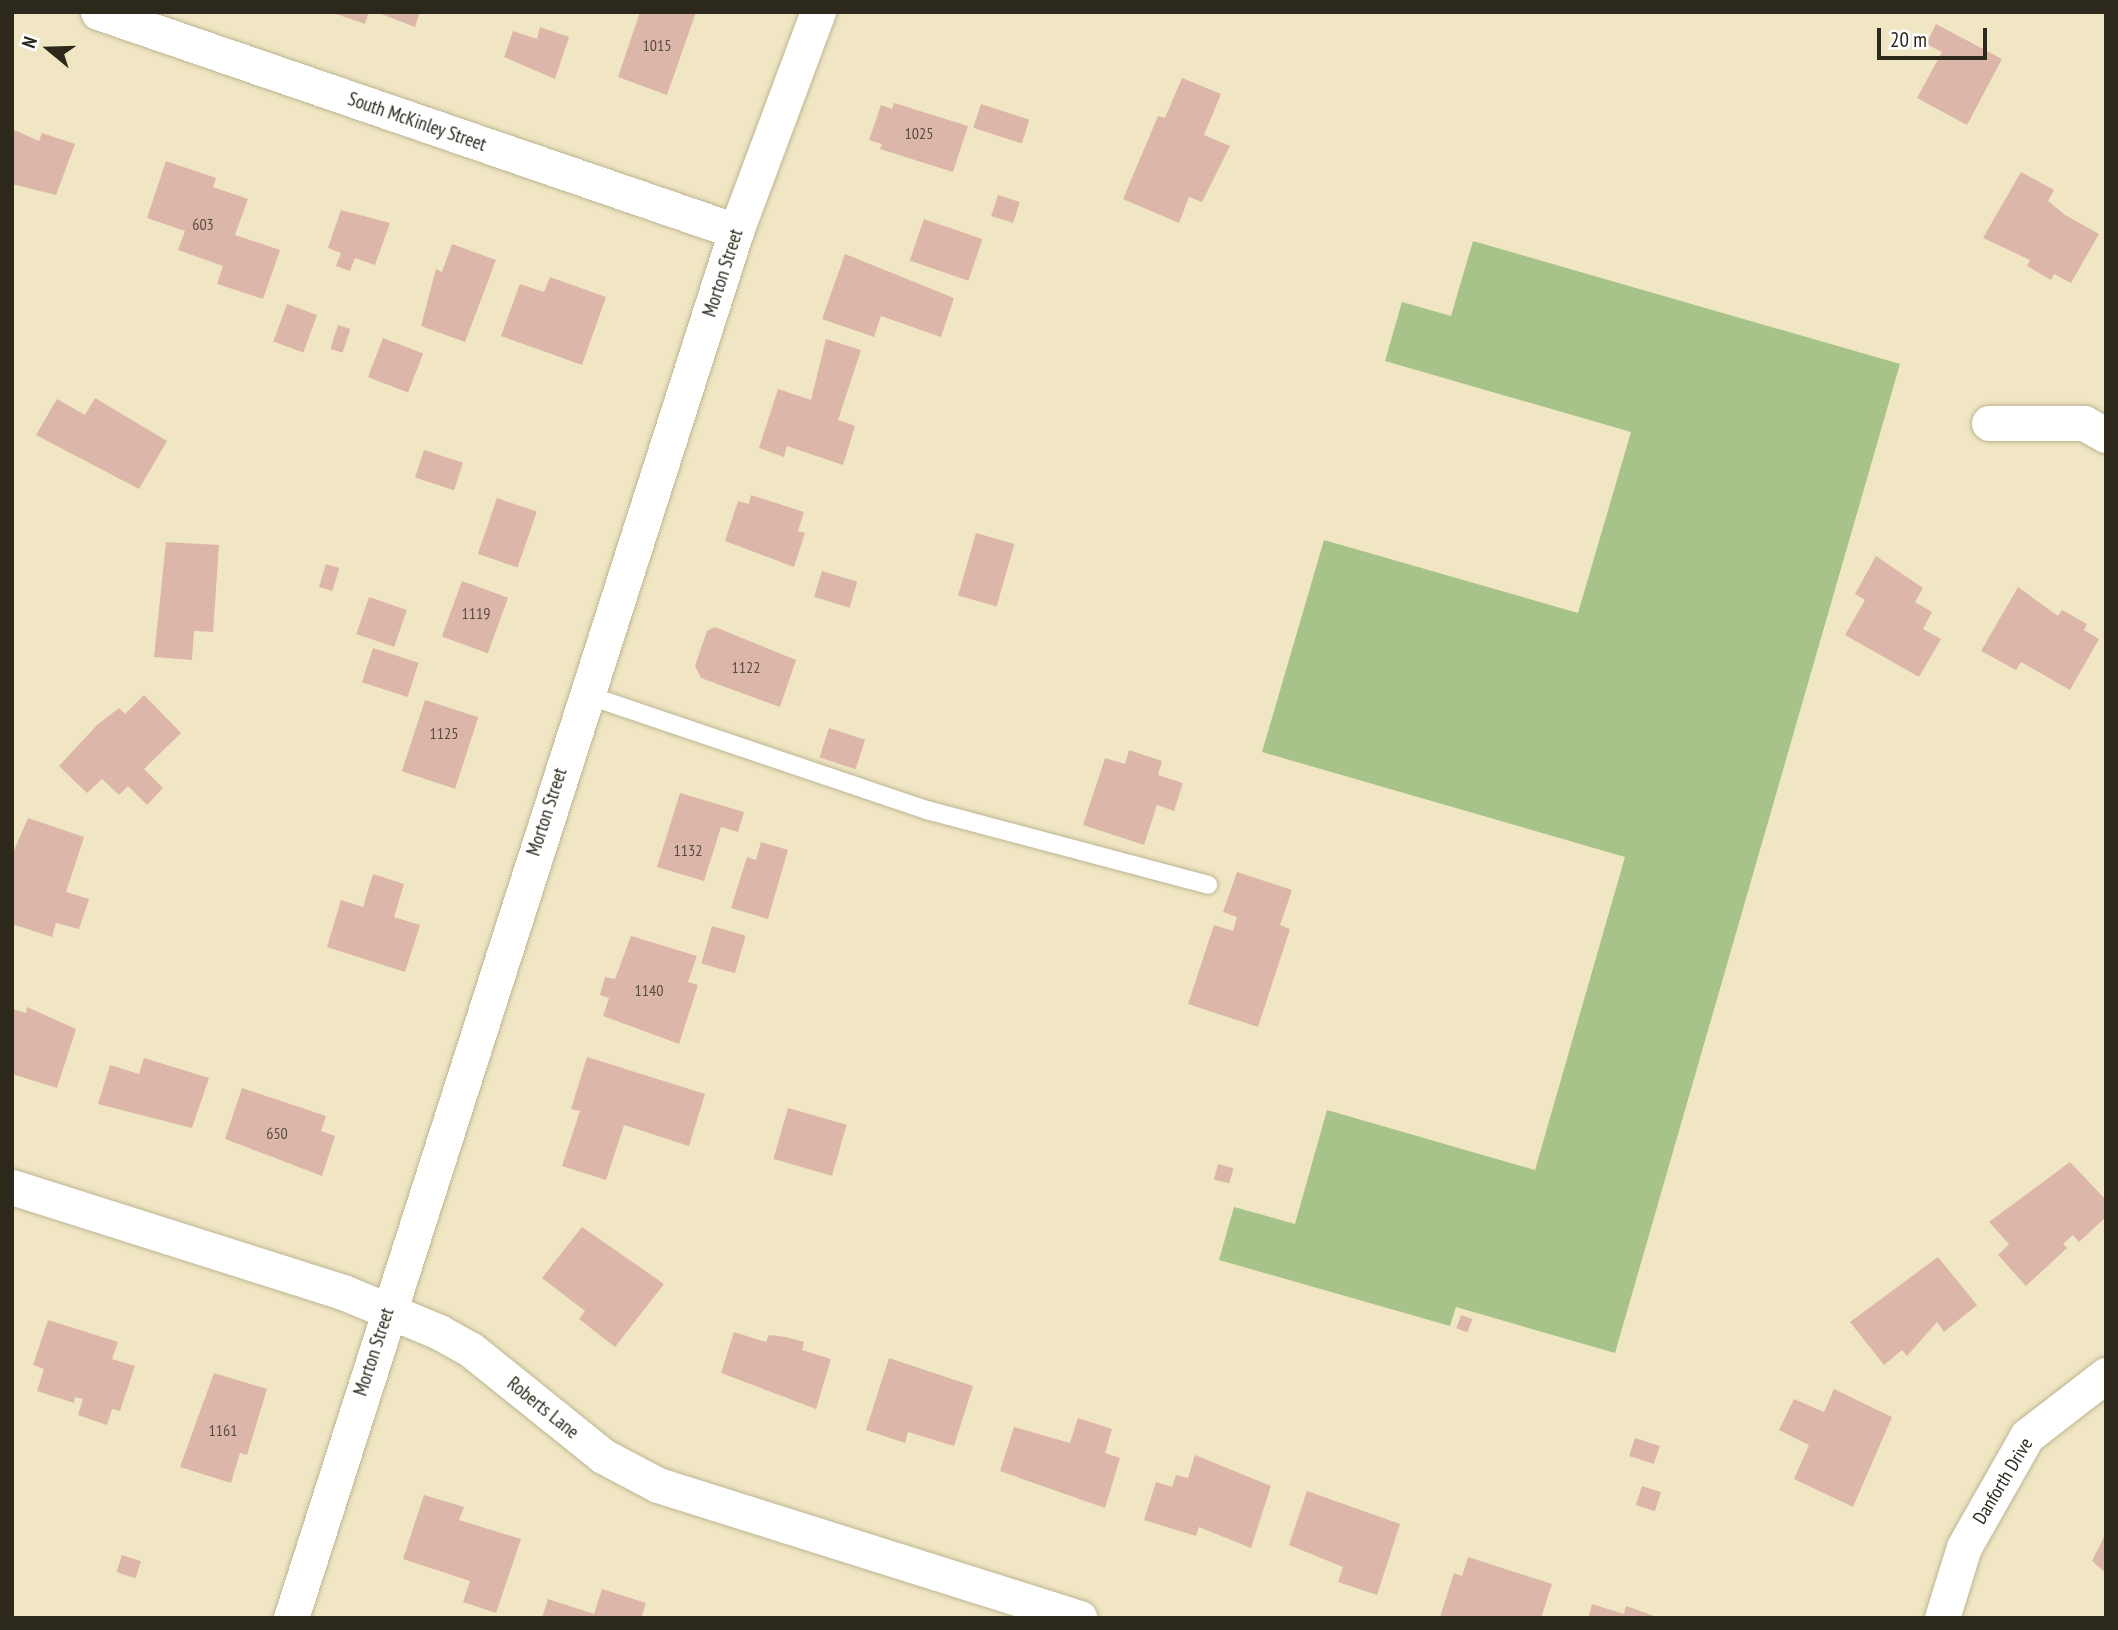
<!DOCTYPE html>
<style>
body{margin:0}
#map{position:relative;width:2118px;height:1630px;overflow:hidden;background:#f0e6c3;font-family:"PT Sans Narrow",sans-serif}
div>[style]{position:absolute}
.green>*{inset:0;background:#a7c389}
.building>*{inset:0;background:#dcb7a9;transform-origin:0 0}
.roads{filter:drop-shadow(0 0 2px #bfb593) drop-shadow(0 0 2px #bfb593)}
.service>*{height:18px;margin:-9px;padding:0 9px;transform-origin:9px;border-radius:9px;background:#fff}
.minor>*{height:35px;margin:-17.5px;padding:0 17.5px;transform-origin:17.5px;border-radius:17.5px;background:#fff}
span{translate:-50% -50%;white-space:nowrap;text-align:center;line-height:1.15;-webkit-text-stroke:5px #fff;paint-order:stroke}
.number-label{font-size:16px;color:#584c3e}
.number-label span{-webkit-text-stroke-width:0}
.street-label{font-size:19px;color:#2c281b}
.frame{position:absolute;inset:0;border:14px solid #2c281b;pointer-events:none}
.north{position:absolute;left:14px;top:14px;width:70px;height:70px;-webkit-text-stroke:5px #fff;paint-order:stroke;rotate:289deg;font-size:19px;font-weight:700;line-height:28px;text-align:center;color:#2c281b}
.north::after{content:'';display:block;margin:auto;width:24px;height:32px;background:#2c281b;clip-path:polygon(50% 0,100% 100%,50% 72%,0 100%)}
.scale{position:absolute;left:1877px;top:28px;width:110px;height:32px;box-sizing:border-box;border:4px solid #2c281b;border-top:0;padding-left:9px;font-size:21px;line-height:24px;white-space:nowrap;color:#2c281b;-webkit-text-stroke:5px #fff;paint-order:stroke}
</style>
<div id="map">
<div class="green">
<i style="clip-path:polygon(1473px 241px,1900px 364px,1615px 1353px,1456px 1307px,1450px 1326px,1219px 1260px,1234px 1207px,1295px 1224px,1327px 1110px,1535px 1170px,1625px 857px,1262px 752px,1324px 540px,1578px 613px,1631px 432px,1385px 361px,1402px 302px,1451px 316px)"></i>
</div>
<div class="building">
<i style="clip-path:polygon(330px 12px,369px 12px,365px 24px)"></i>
<i style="clip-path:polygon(376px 12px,420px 12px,415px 27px)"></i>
<i style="clip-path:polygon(640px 12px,696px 12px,667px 95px,618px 77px)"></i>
<i style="clip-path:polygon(1936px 24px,2002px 59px,1967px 125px,1917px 98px,1942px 52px,1926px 44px)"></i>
<i style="clip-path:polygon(540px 27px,569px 37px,555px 79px,504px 57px,513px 31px,537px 39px)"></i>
<i style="clip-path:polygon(1182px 78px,1221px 94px,1204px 135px,1230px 146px,1202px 202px,1189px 197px,1179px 223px,1123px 199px,1158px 116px,1165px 118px)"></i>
<i style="clip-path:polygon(894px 103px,968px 126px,953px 172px,880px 149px,882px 144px,869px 140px,881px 105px,892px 109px)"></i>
<i style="left:981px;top:104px;width:51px;height:25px;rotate:18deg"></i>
<i style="clip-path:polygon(12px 129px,39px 141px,42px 133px,75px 144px,56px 195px,12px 184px)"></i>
<i style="clip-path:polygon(166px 161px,216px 178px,213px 187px,248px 199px,235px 235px,280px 250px,263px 299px,217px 284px,223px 266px,178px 250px,185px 231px,147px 218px)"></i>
<i style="clip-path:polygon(2021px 172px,2054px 190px,2048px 201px,2065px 215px,2099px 234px,2071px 283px,2054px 274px,2051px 280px,2027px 266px,2030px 260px,1983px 238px)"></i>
<i style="left:998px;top:195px;width:23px;height:22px;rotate:18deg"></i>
<i style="clip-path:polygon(341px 210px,390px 223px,375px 265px,355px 258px,350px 271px,336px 266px,341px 253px,328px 248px)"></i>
<i style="left:924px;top:219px;width:62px;height:44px;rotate:19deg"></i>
<i style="clip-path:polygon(452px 244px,496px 260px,465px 342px,421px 326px,436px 269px,442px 272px)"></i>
<i style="clip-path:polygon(845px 254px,954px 298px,941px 337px,881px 316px,874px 337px,822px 319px)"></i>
<i style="clip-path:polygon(550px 277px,606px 297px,582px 365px,501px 336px,520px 284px,544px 292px)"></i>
<i style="left:287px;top:304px;width:32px;height:40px;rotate:20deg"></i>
<i style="left:338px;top:325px;width:13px;height:25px;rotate:18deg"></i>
<i style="left:383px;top:338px;width:43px;height:42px;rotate:21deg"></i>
<i style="clip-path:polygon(826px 339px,861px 350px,838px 420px,855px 426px,843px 465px,787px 446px,784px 457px,759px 448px,778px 389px,811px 400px)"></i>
<i style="clip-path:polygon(95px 398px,167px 441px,139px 489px,36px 435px,57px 399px,85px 415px)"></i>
<i style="left:424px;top:450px;width:41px;height:29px;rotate:18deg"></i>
<i style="clip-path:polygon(751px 495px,804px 512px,798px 531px,805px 533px,794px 567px,725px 541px,738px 501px,749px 504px)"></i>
<i style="left:497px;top:498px;width:42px;height:59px;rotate:19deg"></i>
<i style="left:976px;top:533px;width:40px;height:65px;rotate:16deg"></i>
<i style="clip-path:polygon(166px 542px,219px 545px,213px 632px,194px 631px,192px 660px,154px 657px)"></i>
<i style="clip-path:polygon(1876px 556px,1923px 588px,1915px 602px,1932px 612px,1923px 629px,1941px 639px,1919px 677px,1845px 635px,1865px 600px,1855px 594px)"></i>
<i style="left:326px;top:564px;width:14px;height:24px;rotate:17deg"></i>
<i style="left:822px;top:571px;width:37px;height:27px;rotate:17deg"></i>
<i style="left:462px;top:581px;width:49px;height:59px;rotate:20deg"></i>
<i style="clip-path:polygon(2018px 587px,2058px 616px,2062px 610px,2087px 624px,2084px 630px,2099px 639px,2070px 690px,2021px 662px,2016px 670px,1981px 651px)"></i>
<i style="left:369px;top:597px;width:40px;height:39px;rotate:19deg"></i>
<i style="clip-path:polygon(715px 627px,796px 660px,780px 707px,701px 678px,695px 666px,707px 631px)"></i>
<i style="left:373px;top:648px;width:48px;height:36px;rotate:18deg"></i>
<i style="clip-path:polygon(144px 695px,181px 733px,144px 769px,163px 788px,147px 805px,128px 786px,119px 795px,102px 779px,87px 793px,59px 766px,97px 725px,119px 708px,125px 714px)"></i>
<i style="left:425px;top:700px;width:56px;height:75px;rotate:18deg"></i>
<i style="left:829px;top:728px;width:38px;height:31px;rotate:18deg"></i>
<i style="clip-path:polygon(1129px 750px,1162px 761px,1158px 775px,1183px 783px,1174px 811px,1157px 805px,1144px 845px,1083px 825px,1105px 758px,1125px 764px)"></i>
<i style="clip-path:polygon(680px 793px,744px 812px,738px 832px,721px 827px,704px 881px,657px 867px)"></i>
<i style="clip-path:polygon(28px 818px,84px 837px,66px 892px,89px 899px,79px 929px,56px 923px,52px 937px,12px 924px,12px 855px)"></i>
<i style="clip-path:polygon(761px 842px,788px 850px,768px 919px,731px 908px,747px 857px,756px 860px)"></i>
<i style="clip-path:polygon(1237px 872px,1292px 890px,1280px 925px,1290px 929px,1258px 1027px,1188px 1004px,1214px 925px,1233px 931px,1237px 917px,1223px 912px)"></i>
<i style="clip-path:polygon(373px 874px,404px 884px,394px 917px,420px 925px,405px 972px,327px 947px,341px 900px,363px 907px)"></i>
<i style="left:712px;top:926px;width:35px;height:39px;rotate:16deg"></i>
<i style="clip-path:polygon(631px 936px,697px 956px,688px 982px,698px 985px,679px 1044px,603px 1016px,609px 998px,600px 995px,605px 977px,615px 979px)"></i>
<i style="clip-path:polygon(27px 1007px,76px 1029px,57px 1088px,12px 1074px,12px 1009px,26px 1013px)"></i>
<i style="clip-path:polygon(587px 1057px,705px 1094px,689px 1146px,624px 1125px,606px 1180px,562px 1166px,580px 1111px,571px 1109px)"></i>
<i style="clip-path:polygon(144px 1058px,209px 1078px,192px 1128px,98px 1104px,110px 1065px,139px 1074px)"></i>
<i style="clip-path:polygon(242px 1088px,326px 1116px,321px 1131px,335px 1136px,322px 1176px,225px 1139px)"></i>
<i style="left:788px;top:1108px;width:61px;height:53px;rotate:16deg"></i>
<i style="clip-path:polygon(2070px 1162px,2106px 1200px,2106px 1217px,2079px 1242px,2073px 1235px,2063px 1244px,2067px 1248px,2026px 1286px,1998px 1255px,2009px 1244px,1989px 1222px)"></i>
<i style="left:1218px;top:1164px;width:16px;height:16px;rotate:15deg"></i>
<i style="clip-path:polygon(582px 1227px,664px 1284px,615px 1347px,579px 1319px,585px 1311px,542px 1278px)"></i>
<i style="clip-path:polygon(1938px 1257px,1977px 1305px,1944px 1332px,1937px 1322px,1907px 1356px,1902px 1350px,1884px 1365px,1850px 1322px)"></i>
<i style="left:1461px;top:1315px;width:12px;height:14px;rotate:20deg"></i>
<i style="clip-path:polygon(48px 1320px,118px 1342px,112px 1359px,135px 1366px,120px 1411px,112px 1409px,107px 1425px,78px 1415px,83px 1399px,75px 1397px,74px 1403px,37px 1391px,44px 1369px,33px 1365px)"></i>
<i style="clip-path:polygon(734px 1332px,766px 1342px,769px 1335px,786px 1337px,804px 1342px,802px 1350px,831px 1359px,816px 1409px,721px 1373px)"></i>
<i style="clip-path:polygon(889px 1358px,973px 1386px,954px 1446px,908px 1432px,905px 1443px,866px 1430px)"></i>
<i style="clip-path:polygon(214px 1373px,267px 1389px,247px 1455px,240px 1453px,231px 1483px,180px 1467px)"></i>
<i style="clip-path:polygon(1834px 1389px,1892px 1417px,1853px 1507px,1794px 1479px,1809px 1445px,1779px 1430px,1794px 1399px,1824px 1412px)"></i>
<i style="clip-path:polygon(1078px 1418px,1112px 1429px,1105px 1453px,1120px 1458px,1105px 1508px,1000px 1471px,1014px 1427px,1070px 1443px)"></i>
<i style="left:1635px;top:1438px;width:26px;height:19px;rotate:18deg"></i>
<i style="clip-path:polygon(1195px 1455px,1271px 1486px,1251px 1548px,1199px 1527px,1196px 1536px,1144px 1520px,1156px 1482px,1172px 1487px,1176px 1475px,1188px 1478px)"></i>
<i style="left:1642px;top:1486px;width:20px;height:20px;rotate:18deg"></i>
<i style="clip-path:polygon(1307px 1491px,1400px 1524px,1377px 1595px,1338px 1582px,1343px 1567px,1289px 1545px)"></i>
<i style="clip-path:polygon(424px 1495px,464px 1507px,459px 1520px,521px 1539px,496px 1613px,463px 1602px,470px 1581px,403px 1559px)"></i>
<i style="clip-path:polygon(2106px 1533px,2106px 1573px,2092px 1561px)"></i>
<i style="left:122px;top:1555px;width:20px;height:18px;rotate:18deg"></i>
<i style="clip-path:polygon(1468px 1557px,1552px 1584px,1541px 1618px,1440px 1617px,1454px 1573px,1462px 1576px)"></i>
<i style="clip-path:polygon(602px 1589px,646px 1603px,641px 1618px,542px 1618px,548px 1599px,594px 1614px)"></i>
<i style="clip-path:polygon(1592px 1604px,1624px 1614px,1626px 1606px,1660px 1618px,1588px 1618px)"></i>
</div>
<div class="roads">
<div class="service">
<i style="left:584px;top:694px;width:362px;rotate:18.7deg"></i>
<i style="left:927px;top:810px;width:291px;rotate:14.9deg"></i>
</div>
<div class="minor">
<i style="left:98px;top:12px;width:675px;rotate:18.95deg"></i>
<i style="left:1989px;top:423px;width:95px"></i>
<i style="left:2084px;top:423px;width:25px;rotate:29deg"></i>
<i style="left:12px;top:1187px;width:347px;rotate:17.6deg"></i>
<i style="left:343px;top:1292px;width:104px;rotate:22.6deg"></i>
<i style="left:439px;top:1332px;width:35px;rotate:29deg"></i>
<i style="left:470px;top:1349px;width:171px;rotate:38.8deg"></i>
<i style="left:603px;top:1456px;width:62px;rotate:27.8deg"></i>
<i style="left:658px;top:1485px;width:442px;rotate:17.5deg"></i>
<i style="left:291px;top:1618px;width:1457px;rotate:-72.21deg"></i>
<i style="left:736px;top:231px;width:234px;rotate:-69.5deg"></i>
<i style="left:1942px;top:1618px;width:74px;rotate:-72.8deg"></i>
<i style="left:1964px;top:1547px;width:128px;rotate:-60.4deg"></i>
<i style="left:2027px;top:1436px;width:100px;rotate:-37.7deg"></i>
</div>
</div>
<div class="number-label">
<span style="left:657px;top:45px">1015</span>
<span style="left:919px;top:133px">1025</span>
<span style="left:203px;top:224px">603</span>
<span style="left:476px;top:613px">1119</span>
<span style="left:746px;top:667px">1122</span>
<span style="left:444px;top:733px">1125</span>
<span style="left:688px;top:850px">1132</span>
<span style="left:649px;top:990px">1140</span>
<span style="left:277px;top:1133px">650</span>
<span style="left:223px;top:1430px">1161</span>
</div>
<div class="street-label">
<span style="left:417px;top:122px;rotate:19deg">South McKinley Street</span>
<span style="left:723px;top:273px;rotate:-72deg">Morton Street</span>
<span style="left:547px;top:812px;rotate:-72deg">Morton Street</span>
<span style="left:374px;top:1352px;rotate:-72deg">Morton Street</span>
<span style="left:543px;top:1408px;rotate:39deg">Roberts Lane</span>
<span style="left:2003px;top:1481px;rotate:-59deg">Danforth Drive</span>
</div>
<div class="frame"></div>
<div class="north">N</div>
<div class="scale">20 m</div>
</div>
